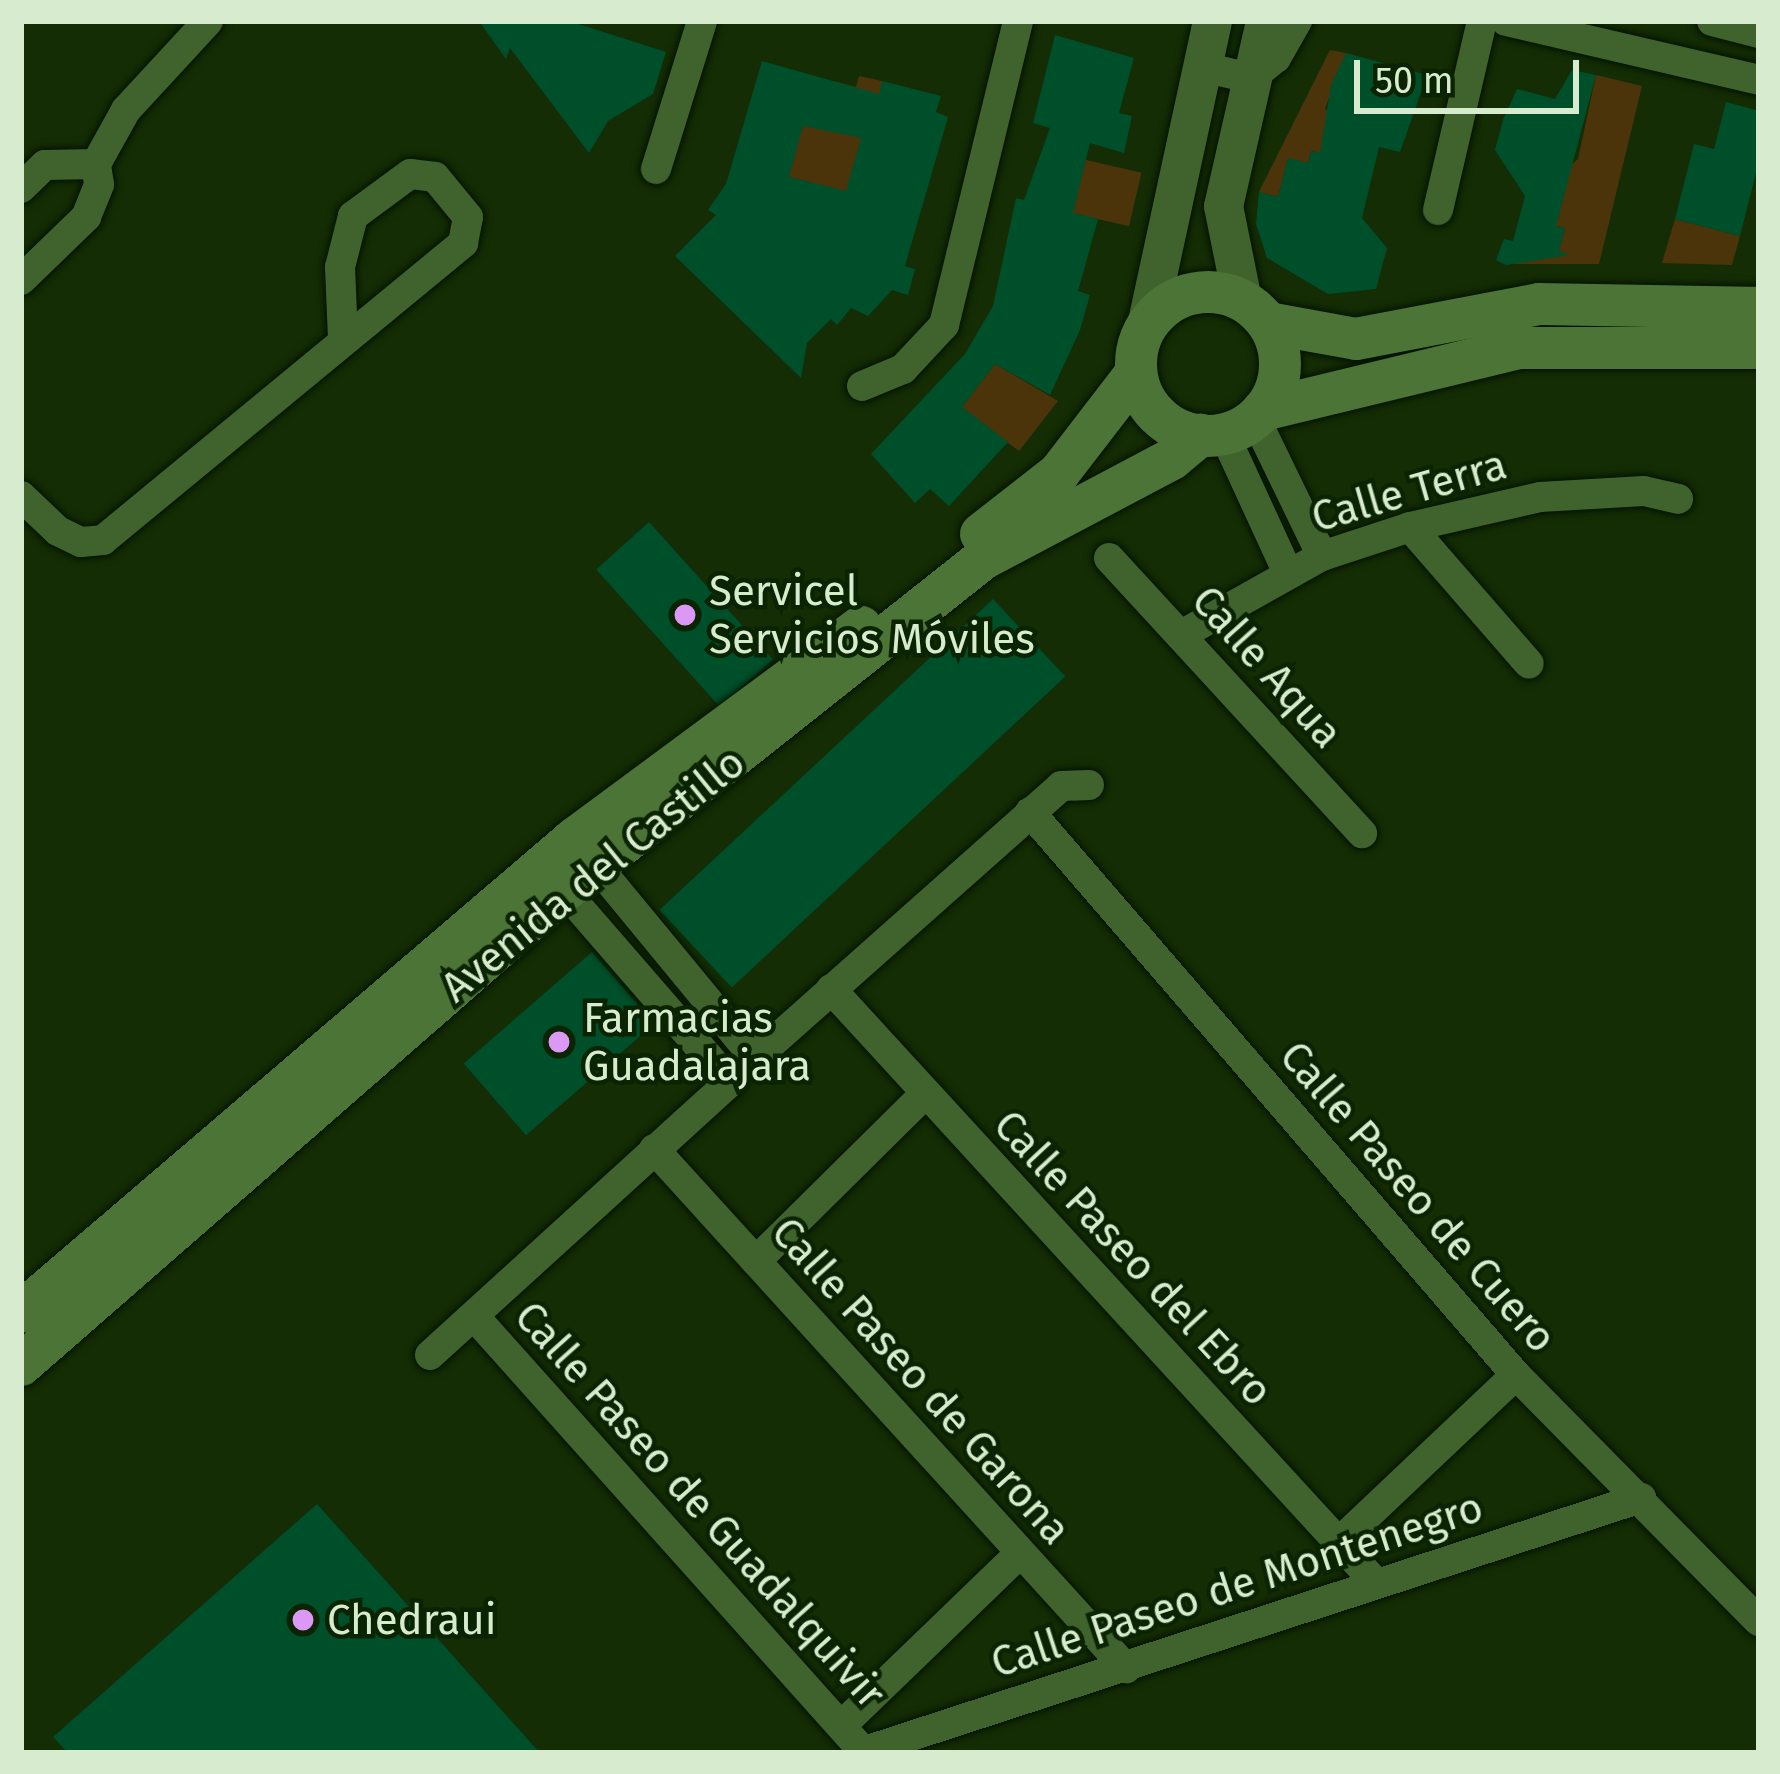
<!DOCTYPE html>
<meta charset="utf-8">
<style>
body{margin:0}
#map{position:relative;width:1780px;height:1774px;overflow:hidden;background:#142d04;font-family:"Fira Sans",sans-serif}
div>[style]{position:absolute}
.green>*{inset:0;background:#4c340a;transform-origin:0 0}
.building>*{inset:0;background:#004f2b;transform-origin:0 0}
.roads{filter:drop-shadow(0 0 3px #041300) drop-shadow(0 0 3px #041300)}
.minor>*{height:30px;margin:-15px;padding:0 15px;transform-origin:15px;border-radius:15px;background:#40632e}
.tertiary>*{height:39px;margin:-19.5px;padding:0 19.5px;transform-origin:19.5px;border-radius:19.5px;background:#40632e}
.secondary>*{height:42px;margin:-21px;padding:0 21px;transform-origin:21px;border-radius:21px;background:#4c7436}
.secondary>.ring{margin:-21px;padding:0;box-sizing:content-box;background:none;border:42px solid #4c7436;border-radius:50%}
.dots>*{width:33px;height:33px;translate:-50% -50%;box-sizing:border-box;border:6px solid #0a2300;border-radius:50%}
span{translate:-50% -50%;white-space:nowrap;text-align:center;line-height:1.15;-webkit-text-stroke:9px #0a2300;paint-order:stroke}
.street-label{font-size:42px;color:#d7ecce}
.poi-label{font-size:42px;color:#d7ecce}
.left{translate:0 -50%;text-align:left}
.frame{position:absolute;inset:0;border:24px solid #d7ecce;pointer-events:none}
.scale{position:absolute;left:1354px;top:60px;width:225px;height:54px;box-sizing:border-box;border:6px solid #d7ecce;border-top:0;padding-left:15px;font-size:36px;line-height:42px;white-space:nowrap;color:#d7ecce;-webkit-text-stroke:9px #0a2300;paint-order:stroke}
</style>
<div id="map">
<div class="green">
<i style="clip-path:polygon(1330px 50px,1346px 53px,1325px 109px,1337px 115px,1320px 153px,1311px 151px,1308px 163px,1288px 159px,1278px 197px,1259px 192px)"></i>
<i style="clip-path:polygon(1596px 75px,1642px 86px,1599px 264px,1512px 264px,1558px 254px,1565px 228px,1539px 222px,1558px 217px,1565px 191px,1546px 187px,1578px 159px)"></i>
<i style="clip-path:polygon(859px 76px,882px 81px,876px 142px,859px 146px,844px 209px,813px 183px,784px 176px,803px 126px,837px 82px,856px 87px)"></i>
<i style="left:1082px;top:159px;width:61px;height:55px;rotate:13deg"></i>
<i style="clip-path:polygon(1675px 219px,1740px 236px,1732px 265px,1662px 263px)"></i>
<i style="clip-path:polygon(995px 364px,1058px 401px,1019px 451px,961px 408px)"></i>
</div>
<div class="building">
<i style="clip-path:polygon(479px 21px,569px 21px,666px 52px,653px 94px,608px 121px,589px 153px,510px 48px,506px 59px)"></i>
<i style="clip-path:polygon(1055px 35px,1134px 58px,1119px 113px,1132px 116px,1124px 153px,1090px 143px,1073px 213px,1098px 219px,1078px 291px,1090px 295px,1080px 330px,1050px 395px,995px 364px,962px 407px,1008px 442px,949px 506px,930px 489px,915px 503px,871px 454px,965px 354px,993px 306px,1016px 198px,1024px 200px,1050px 128px,1033px 123px)"></i>
<i style="clip-path:polygon(1346px 53px,1427px 75px,1400px 152px,1379px 147px,1362px 218px,1387px 248px,1376px 289px,1328px 294px,1267px 258px,1256px 224px,1259px 192px,1278px 197px,1288px 158px,1308px 163px,1311px 151px,1320px 153px,1331px 85px)"></i>
<i style="clip-path:polygon(evenodd,762px 61px,879px 94px,882px 81px,941px 96px,936px 112px,948px 117px,905px 266px,915px 269px,908px 295px,892px 290px,868px 316px,851px 308px,837px 325px,831px 319px,807px 343px,801px 378px,675px 256px,716px 215px,708px 210px,726px 184px,762px 61px,803px 126px,861px 138px,846px 191px,789px 177px,803px 126px)"></i>
<i style="clip-path:polygon(1572px 70px,1596px 75px,1556px 226px,1565px 228px,1559px 251px,1570px 255px,1506px 265px,1496px 260px,1504px 239px,1513px 241px,1525px 196px,1495px 150px,1503px 120px,1517px 89px,1555px 99px)"></i>
<i style="clip-path:polygon(1726px 102px,1759px 111px,1759px 161px,1740px 236px,1675px 219px,1694px 144px,1714px 149px)"></i>
<i style="left:649px;top:522px;width:185px;height:71px;rotate:48deg"></i>
<i style="left:993px;top:599px;width:106px;height:456px;rotate:47deg"></i>
<i style="left:592px;top:952px;width:95px;height:170px;rotate:49deg"></i>
<i style="clip-path:polygon(317px 1504px,540px 1753px,68px 1753px,53px 1737px)"></i>
</div>
<div class="roads">
<div class="minor">
<i style="left:1506px;top:21px;width:260px;rotate:13.1deg"></i>
<i style="left:1712px;top:21px;width:49px;rotate:14.3deg"></i>
<i style="left:1202px;top:67px;width:50px;rotate:12.7deg"></i>
<i style="left:1251px;top:78px;width:32px;rotate:-39deg"></i>
<i style="left:1276px;top:58px;width:43px;rotate:-60.4deg"></i>
<i style="left:656px;top:169px;width:155px;rotate:-72.7deg"></i>
<i style="left:21px;top:188px;width:33px;rotate:-44deg"></i>
<i style="left:45px;top:165px;width:51px;rotate:-1.1deg"></i>
<i style="left:1438px;top:210px;width:194px;rotate:-76.9deg"></i>
<i style="left:21px;top:280px;width:91px;rotate:-44.1deg"></i>
<i style="left:86px;top:217px;width:35px;rotate:-68deg"></i>
<i style="left:99px;top:184px;width:20px;rotate:-99deg"></i>
<i style="left:96px;top:164px;width:62px;rotate:-60.9deg"></i>
<i style="left:126px;top:110px;width:121px;rotate:-47.3deg"></i>
<i style="left:862px;top:386px;width:44px;rotate:-22.5deg"></i>
<i style="left:903px;top:369px;width:60px;rotate:-47deg"></i>
<i style="left:944px;top:325px;width:313px;rotate:-76.3deg"></i>
<i style="left:1255px;top:418px;width:153px;rotate:64.1deg"></i>
<i style="left:1224px;top:434px;width:153px;rotate:65.3deg"></i>
<i style="left:21px;top:496px;width:51px;rotate:43.4deg"></i>
<i style="left:58px;top:531px;width:25px;rotate:26deg"></i>
<i style="left:81px;top:542px;width:22px;rotate:-5deg"></i>
<i style="left:103px;top:540px;width:467px;rotate:-39.5deg"></i>
<i style="left:463px;top:243px;width:26px;rotate:-79deg"></i>
<i style="left:468px;top:217px;width:52px;rotate:-129.5deg"></i>
<i style="left:435px;top:177px;width:25px;rotate:-173deg"></i>
<i style="left:410px;top:174px;width:71px;rotate:143.6deg"></i>
<i style="left:353px;top:216px;width:53px;rotate:104.3deg"></i>
<i style="left:340px;top:267px;width:71px;rotate:87.6deg"></i>
<i style="left:1410px;top:527px;width:181px;rotate:49deg"></i>
<i style="left:1109px;top:558px;width:374px;rotate:47.4deg"></i>
<i style="left:1181px;top:635px;width:162px;rotate:-29.3deg"></i>
<i style="left:1322px;top:556px;width:93px;rotate:-18.2deg"></i>
<i style="left:1410px;top:527px;width:133px;rotate:-13deg"></i>
<i style="left:1540px;top:497px;width:104px;rotate:-3.3deg"></i>
<i style="left:1644px;top:491px;width:35px;rotate:13deg"></i>
<i style="left:1030px;top:812px;width:744px;rotate:49.2deg"></i>
<i style="left:1516px;top:1375px;width:346px;rotate:45.4deg"></i>
<i style="left:586px;top:853px;width:266px;rotate:50.5deg"></i>
<i style="left:755px;top:1058px;width:409px;rotate:-41.6deg"></i>
<i style="left:1061px;top:786px;width:28px;rotate:-2deg"></i>
<i style="left:831px;top:989px;width:805px;rotate:47.47deg"></i>
<i style="left:654px;top:1149px;width:702px;rotate:47.72deg"></i>
<i style="left:756px;top:1261px;width:238px;rotate:-44.7deg"></i>
<i style="left:474px;top:1316px;width:584px;rotate:48.2deg"></i>
<i style="left:430px;top:1355px;width:406px;rotate:-42.3deg"></i>
<i style="left:730px;top:1082px;width:269px;rotate:-130.9deg"></i>
<i style="left:1337px;top:1544px;width:246px;rotate:-43.4deg"></i>
<i style="left:841px;top:1726px;width:249px;rotate:-44deg"></i>
<i style="left:859px;top:1753px;width:823px;rotate:-18.06deg"></i>
</div>
<div class="tertiary">
<i style="left:1242px;top:300px;width:96px;rotate:-101.4deg"></i>
<i style="left:1223px;top:206px;width:190px;rotate:-77.2deg"></i>
<i style="left:1146px;top:326px;width:312px;rotate:-77.8deg"></i>
</div>
<div class="secondary">
<i class="ring" style="left:1136px;top:292px;width:102px;height:102px"></i>
<i style="left:1268px;top:323px;width:89px;rotate:10.3deg"></i>
<i style="left:1356px;top:339px;width:186px;rotate:-10.8deg"></i>
<i style="left:1539px;top:304px;width:220px;rotate:1deg"></i>
<i style="left:1263px;top:410px;width:263px;rotate:-13.6deg"></i>
<i style="left:1519px;top:348px;width:240px"></i>
<i style="left:981px;top:534px;width:99px;rotate:-38deg"></i>
<i style="left:1059px;top:473px;width:126px;rotate:-52.4deg"></i>
<i style="left:21px;top:1312px;width:728px;rotate:-40.54deg"></i>
<i style="left:574px;top:839px;width:357px;rotate:-36.5deg"></i>
<i style="left:21px;top:1365px;width:721px;rotate:-41.12deg"></i>
<i style="left:564px;top:891px;width:535px;rotate:-38.39deg"></i>
<i style="left:983px;top:559px;width:214px;rotate:-27.9deg"></i>
<i style="left:1172px;top:459px;width:38px;rotate:-40deg"></i>
</div>
</div>
<div class="dots">
<i style="left:685px;top:615px;background:#db99f5"></i>
<i style="left:559px;top:1042px;background:#db99f5"></i>
<i style="left:303px;top:1620px;background:#db99f5"></i>
</div>
<div class="street-label">
<span style="left:1409px;top:491px;rotate:-16deg">Calle Terra</span>
<span style="left:1267px;top:667px;rotate:48deg">Calle Aqua</span>
<span style="left:593px;top:875px;rotate:-39deg">Avenida del Castillo</span>
<span style="left:1418px;top:1197px;rotate:49deg">Calle Paseo de Cuero</span>
<span style="left:1133px;top:1258px;rotate:47deg">Calle Paseo del Ebro</span>
<span style="left:921px;top:1381px;rotate:48deg">Calle Paseo de Garona</span>
<span style="left:700px;top:1505px;rotate:48deg">Calle Paseo de Guadalquivir</span>
<span style="left:1237px;top:1585px;rotate:-18deg">Calle Paseo de Montenegro</span>
</div>
<div class="poi-label">
<span class="left" style="left:709px;top:615px">Servicel<br>Servicios Móviles</span>
<span class="left" style="left:583px;top:1042px">Farmacias<br>Guadalajara</span>
<span class="left" style="left:327px;top:1620px">Chedraui</span>
</div>
<div class="frame"></div>
<div class="scale">50 m</div>
</div>
